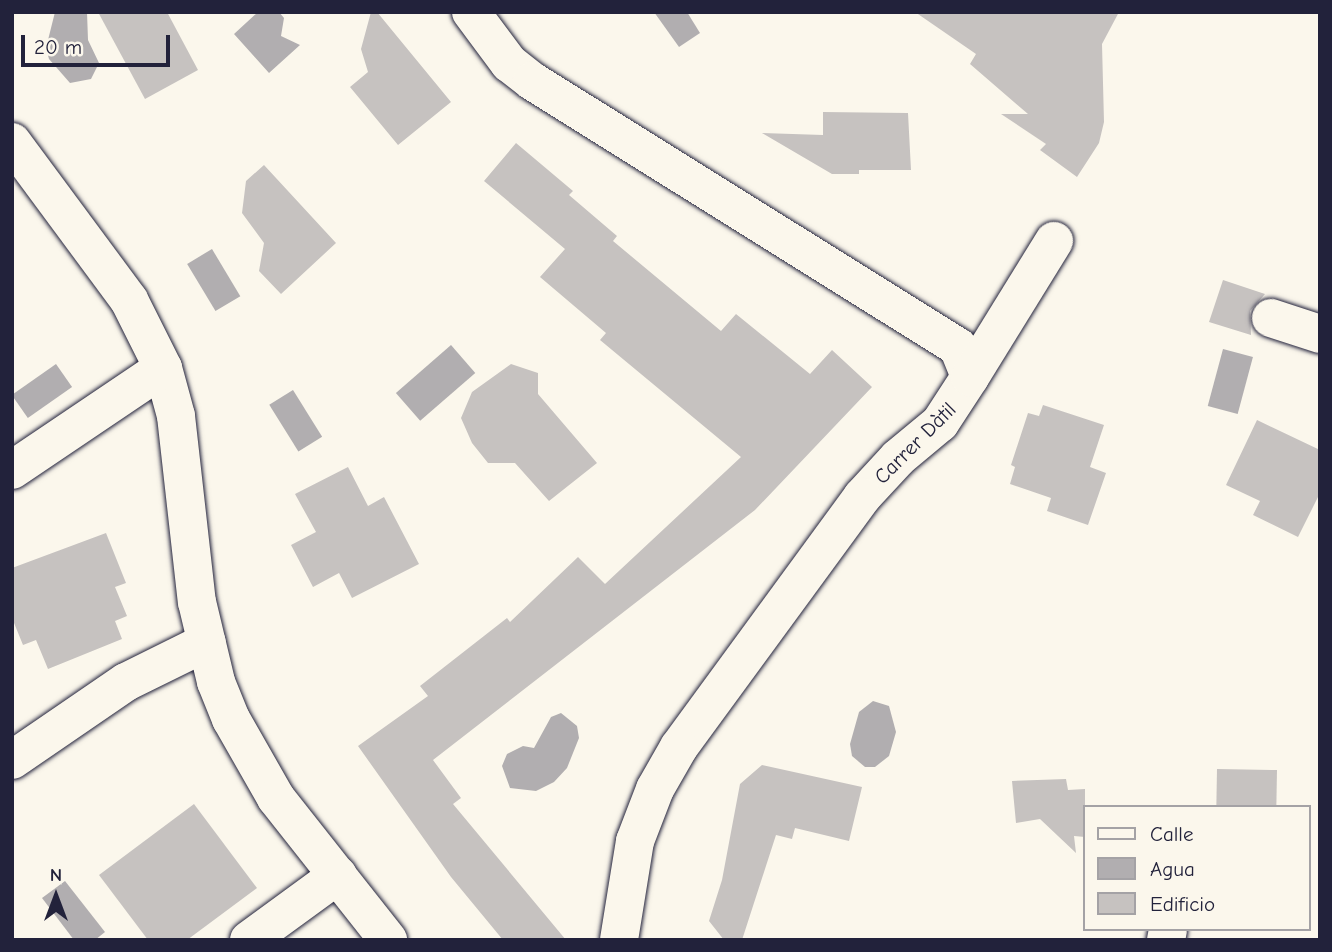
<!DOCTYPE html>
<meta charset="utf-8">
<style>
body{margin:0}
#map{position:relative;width:1332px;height:952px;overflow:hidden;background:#fbf7ec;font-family:"Comic Neue",sans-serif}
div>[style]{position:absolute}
.water>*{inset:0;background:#b1aeb0;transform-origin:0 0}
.building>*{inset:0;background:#c6c2c0;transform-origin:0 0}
.roads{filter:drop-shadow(0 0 2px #22223b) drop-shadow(0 0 2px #22223b)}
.minor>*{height:38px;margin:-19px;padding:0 19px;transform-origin:19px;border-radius:19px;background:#fbf7ec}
span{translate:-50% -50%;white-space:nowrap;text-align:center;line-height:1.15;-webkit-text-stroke:5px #fbf7ec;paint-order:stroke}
.street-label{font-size:21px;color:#22223b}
.frame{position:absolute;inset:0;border:14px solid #22223b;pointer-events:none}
.legend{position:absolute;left:1083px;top:805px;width:228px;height:126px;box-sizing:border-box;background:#fbf7ec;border:2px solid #a4a2a5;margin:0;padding:9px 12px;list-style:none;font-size:21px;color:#22223b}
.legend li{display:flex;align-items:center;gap:14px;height:35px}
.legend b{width:35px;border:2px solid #a4a2a5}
.north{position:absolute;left:21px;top:861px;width:70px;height:70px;-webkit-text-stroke:5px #fbf7ec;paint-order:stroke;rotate:0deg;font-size:19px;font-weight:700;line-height:28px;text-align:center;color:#22223b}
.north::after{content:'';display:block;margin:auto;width:24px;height:32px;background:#22223b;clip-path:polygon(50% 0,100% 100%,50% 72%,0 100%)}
.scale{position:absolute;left:21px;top:35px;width:149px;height:32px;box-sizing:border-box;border:4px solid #22223b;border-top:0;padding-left:9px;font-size:21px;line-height:24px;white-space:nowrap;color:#22223b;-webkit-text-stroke:5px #fbf7ec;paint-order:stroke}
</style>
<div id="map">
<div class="water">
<i style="clip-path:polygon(55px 12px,87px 12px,88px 40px,99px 63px,91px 79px,70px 83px,49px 59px,46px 48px)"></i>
<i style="clip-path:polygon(258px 12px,279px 12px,284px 18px,281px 36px,300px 45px,269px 73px,234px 34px)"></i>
<i style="clip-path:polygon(654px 12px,687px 12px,700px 33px,679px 47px)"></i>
<i style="left:212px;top:249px;width:55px;height:29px;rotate:59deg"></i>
<i style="left:451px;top:345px;width:37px;height:73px;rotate:49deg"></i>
<i style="left:1223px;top:349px;width:31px;height:59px;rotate:15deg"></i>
<i style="left:56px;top:364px;width:28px;height:54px;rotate:55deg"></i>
<i style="left:293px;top:390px;width:55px;height:28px;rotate:58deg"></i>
<i style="clip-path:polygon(873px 701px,889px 706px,896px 732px,889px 756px,875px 767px,865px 767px,852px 756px,850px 744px,859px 712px)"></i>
<i style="clip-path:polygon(561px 713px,577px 726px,579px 738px,567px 768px,554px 782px,536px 791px,510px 788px,502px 766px,507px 754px,523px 746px,534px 748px,551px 717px)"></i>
<i style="clip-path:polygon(65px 881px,105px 932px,95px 940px,74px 940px,42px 898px)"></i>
</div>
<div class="building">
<i style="clip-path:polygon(98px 12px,167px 12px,198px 70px,145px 99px)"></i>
<i style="clip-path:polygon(371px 12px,377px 12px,451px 102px,398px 145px,350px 87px,368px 72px,361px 49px)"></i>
<i style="clip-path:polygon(915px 12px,1119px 12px,1102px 44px,1104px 122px,1099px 143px,1077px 177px,1040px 150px,1046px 144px,1001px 114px,1028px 114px,970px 64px,976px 54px)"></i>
<i style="clip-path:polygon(823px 112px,908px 113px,911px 170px,859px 170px,859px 174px,832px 174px,762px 133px,823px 135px)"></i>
<i style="clip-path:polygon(516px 143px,573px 191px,569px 195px,617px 236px,613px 241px,721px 331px,736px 314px,810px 374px,832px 350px,872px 387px,755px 510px,433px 760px,461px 798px,453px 804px,566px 940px,503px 940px,451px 877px,358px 746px,428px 696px,420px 686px,507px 618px,510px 622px,578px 557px,605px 584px,741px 457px,600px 340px,606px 333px,540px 277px,565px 249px,484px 181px)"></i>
<i style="clip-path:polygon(264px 165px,336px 243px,281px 294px,259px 271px,264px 243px,242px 213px,246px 181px)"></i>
<i style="clip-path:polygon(1223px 280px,1265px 294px,1250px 311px,1251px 335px,1209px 322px)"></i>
<i style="clip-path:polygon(511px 364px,538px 373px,538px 394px,597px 463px,549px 501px,515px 463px,488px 463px,472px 443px,461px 418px,472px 392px)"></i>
<i style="clip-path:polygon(1043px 405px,1104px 425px,1090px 467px,1106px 473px,1088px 525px,1047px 511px,1051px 498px,1010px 484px,1015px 467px,1011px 465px,1028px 413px,1039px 416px)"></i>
<i style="clip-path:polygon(1257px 420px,1320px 450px,1320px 493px,1298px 537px,1253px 515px,1260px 501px,1226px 485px)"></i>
<i style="clip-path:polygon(348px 467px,368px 506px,384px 497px,419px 564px,352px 598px,339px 573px,313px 587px,291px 545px,316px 532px,295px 494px)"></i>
<i style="clip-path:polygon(106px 533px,126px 583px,115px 587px,127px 616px,115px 621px,122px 639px,48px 669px,36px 640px,23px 645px,12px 618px,12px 568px)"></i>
<i style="clip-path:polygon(762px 765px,862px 787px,849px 841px,795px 828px,792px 839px,776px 835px,742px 940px,724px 940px,709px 921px,722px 880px,740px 784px)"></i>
<i style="left:1217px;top:769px;width:60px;height:38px;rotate:1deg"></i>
<i style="clip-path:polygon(1066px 779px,1068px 790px,1085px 789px,1085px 837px,1074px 836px,1076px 853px,1040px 819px,1016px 823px,1012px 781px)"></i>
<i style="clip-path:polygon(194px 804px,257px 888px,187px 940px,148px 940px,99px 875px)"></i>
</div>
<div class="roads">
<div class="minor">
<i style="left:471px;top:12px;width:64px;rotate:53.3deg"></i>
<i style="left:509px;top:63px;width:29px;rotate:38deg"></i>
<i style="left:532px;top:81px;width:502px;rotate:31.98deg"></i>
<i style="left:958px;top:347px;width:32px;rotate:68deg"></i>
<i style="left:970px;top:377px;width:55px;rotate:123.1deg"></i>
<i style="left:940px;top:423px;width:55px;rotate:140.2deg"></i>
<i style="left:898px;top:458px;width:53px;rotate:132.7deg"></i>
<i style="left:862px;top:497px;width:310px;rotate:126.2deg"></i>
<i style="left:679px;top:747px;width:48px;rotate:119.7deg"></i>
<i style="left:655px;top:789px;width:56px;rotate:111deg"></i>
<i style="left:635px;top:841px;width:100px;rotate:99.2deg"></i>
<i style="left:12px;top:142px;width:197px;rotate:53.5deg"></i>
<i style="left:129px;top:300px;width:76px;rotate:63.4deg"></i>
<i style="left:163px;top:368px;width:50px;rotate:74.8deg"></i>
<i style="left:176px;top:416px;width:187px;rotate:83.6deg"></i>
<i style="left:197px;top:602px;width:82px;rotate:76.6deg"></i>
<i style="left:216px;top:682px;width:40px;rotate:68deg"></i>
<i style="left:231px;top:719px;width:91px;rotate:60.3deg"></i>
<i style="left:276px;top:798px;width:181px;rotate:51.7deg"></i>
<i style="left:1271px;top:318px;width:52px;rotate:18.1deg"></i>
<i style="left:970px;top:377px;width:160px;rotate:-58.3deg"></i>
<i style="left:12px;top:470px;width:182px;rotate:-34deg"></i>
<i style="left:12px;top:760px;width:138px;rotate:-34.4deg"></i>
<i style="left:126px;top:682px;width:90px;rotate:-26.3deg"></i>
<i style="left:249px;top:940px;width:110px;rotate:-36.1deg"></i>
<i style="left:1166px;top:940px;width:10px;rotate:-79deg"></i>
</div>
</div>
<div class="street-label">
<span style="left:915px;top:443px;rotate:-45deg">Carrer Dàtil</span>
</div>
<div class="frame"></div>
<ul class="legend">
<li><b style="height:9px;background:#fbf7ec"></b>Calle</li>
<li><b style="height:19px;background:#b1aeb0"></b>Agua</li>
<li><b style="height:19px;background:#c6c2c0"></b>Edificio</li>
</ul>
<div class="north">N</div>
<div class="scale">20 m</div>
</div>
